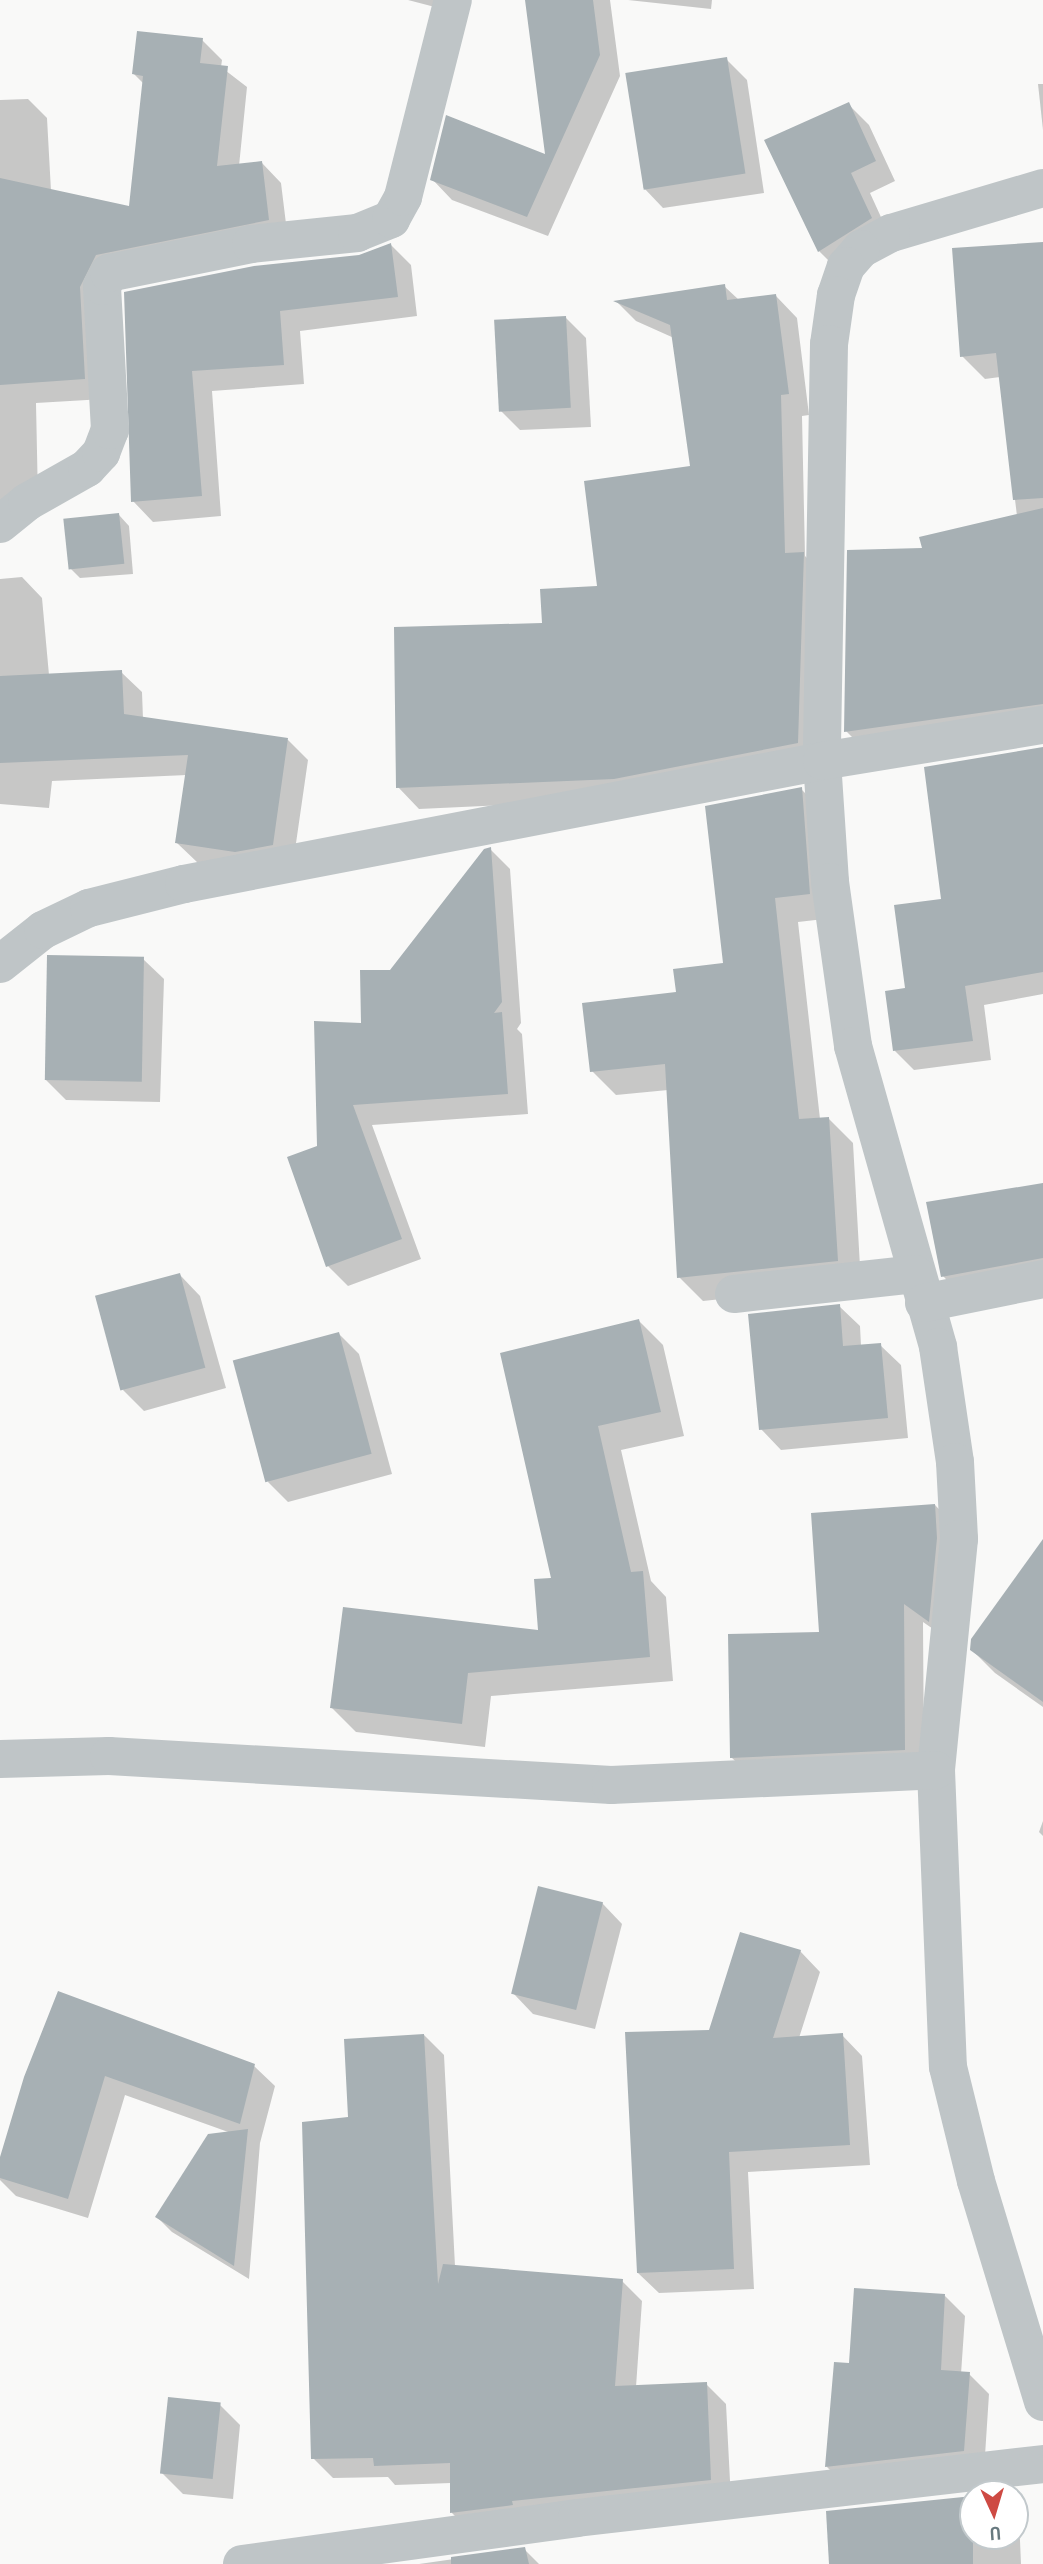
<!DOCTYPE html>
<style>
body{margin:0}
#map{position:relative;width:1043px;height:2564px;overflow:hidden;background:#f9f9f8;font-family:"Archivo Narrow",sans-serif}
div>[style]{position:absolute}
.shadow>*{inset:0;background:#0003}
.building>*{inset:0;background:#a7b0b4;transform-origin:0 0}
.street>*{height:38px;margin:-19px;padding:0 19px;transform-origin:19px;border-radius:19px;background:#bfc5c7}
span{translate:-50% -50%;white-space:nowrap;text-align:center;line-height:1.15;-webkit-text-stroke:7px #fff;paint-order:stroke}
.north{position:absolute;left:959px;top:2480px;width:70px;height:70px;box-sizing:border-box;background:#fff;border:2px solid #c2c9cc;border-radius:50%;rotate:176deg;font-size:19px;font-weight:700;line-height:28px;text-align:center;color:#67797f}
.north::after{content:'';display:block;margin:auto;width:24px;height:32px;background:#ce4a43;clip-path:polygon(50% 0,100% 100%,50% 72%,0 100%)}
</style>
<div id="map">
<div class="shadow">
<i style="clip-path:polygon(408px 0,462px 0,454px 12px)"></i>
<i style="clip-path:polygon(527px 0,610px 0,620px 76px,548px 236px,452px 200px,432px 179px,547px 157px)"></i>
<i style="clip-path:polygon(628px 0,712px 0,711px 9px)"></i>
<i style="clip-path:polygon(202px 40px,222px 60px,221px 67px,247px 87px,239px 166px,262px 163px,281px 183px,288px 240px,115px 275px,104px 399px,36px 403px,38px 500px,0 506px,0 100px,28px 99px,47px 118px,51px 191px,131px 209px,144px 84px,134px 74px)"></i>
<i style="clip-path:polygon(726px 59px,747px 80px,764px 193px,663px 208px,643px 187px)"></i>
<i style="clip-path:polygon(1038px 84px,1043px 84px,1043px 130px)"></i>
<i style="clip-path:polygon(848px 104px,869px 125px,895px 181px,870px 193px,891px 239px,839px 271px,819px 251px)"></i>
<i style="clip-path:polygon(391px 245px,411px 265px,417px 316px,300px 331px,304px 384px,212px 391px,221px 516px,153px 522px,133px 501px,126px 294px,360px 256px)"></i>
<i style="clip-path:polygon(1043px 257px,1043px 730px,869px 754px,846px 731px,924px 549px,1017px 516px,1000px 377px,985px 379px,962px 356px)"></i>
<i style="clip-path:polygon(724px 286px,739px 300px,776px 296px,797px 318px,809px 415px,802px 416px,805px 556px,824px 575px,819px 764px,636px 799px,419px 809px,398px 787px,544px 625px,599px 588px,692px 468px,674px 338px,636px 321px,617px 302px)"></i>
<i style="clip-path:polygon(566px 318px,586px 338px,591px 427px,520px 430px,500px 410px)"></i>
<i style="clip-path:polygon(119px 515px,129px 526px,133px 574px,80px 578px,70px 568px)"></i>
<i style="clip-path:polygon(22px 577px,42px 598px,49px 675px,121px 672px,142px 692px,143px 719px,288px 740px,308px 760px,293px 864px,198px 863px,177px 843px,187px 775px,52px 781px,49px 808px,0 804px,0 579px)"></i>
<i style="clip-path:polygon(1043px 754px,1043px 994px,984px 1005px,991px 1060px,914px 1070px,895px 1051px,942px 901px)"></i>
<i style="clip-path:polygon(801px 789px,825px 813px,833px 918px,798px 922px,820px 1119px,829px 1119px,853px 1143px,861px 1284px,703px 1301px,679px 1277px,668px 1090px,616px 1095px,592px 1071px,678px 994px,725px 965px)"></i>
<i style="clip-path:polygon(490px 849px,510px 869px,521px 1023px,517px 1029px,522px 1034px,528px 1114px,372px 1125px,421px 1259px,348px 1286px,328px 1266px,319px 1147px,363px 1025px,391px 971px)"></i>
<i style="clip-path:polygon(143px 959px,164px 979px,160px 1102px,66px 1100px,45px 1079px)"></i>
<i style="clip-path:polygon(1043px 1183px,1043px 1283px,965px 1299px,943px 1276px)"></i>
<i style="clip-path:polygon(180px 1275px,200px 1296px,226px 1388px,144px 1411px,123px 1390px)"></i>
<i style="clip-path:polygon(839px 1306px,860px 1326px,861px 1346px,880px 1345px,901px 1365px,908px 1438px,781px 1450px,761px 1429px)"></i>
<i style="clip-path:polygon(639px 1321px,663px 1345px,684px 1436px,621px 1450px,651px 1581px,666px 1597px,673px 1681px,491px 1696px,485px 1747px,356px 1732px,332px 1708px,540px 1632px,553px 1580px,502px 1355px)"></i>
<i style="clip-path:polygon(339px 1334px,359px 1354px,392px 1474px,288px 1502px,268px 1482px)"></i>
<i style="clip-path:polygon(935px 1505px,955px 1526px,949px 1640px,923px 1622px,924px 1769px,752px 1777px,731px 1757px,821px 1634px)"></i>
<i style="clip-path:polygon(1043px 1570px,1043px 1707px,995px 1673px,972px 1650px)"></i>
<i style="clip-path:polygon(1043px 1821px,1043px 1836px,1039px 1832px)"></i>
<i style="clip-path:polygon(602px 1903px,622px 1924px,595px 2029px,533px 2014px,513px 1993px)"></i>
<i style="clip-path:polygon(800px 1951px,820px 1972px,799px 2038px,842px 2035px,862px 2056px,870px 2165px,748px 2172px,754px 2289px,659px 2293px,638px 2273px,710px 2031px)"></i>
<i style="clip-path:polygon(424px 2035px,444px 2055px,455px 2266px,622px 2281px,642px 2301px,636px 2387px,706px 2384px,726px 2404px,731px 2500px,472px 2533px,452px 2513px,451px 2483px,395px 2485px,388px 2477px,333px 2478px,313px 2458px,350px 2118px)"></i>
<i style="clip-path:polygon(254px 2066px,275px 2086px,260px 2143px,249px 2279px,172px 2232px,157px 2217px,231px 2133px,125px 2095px,88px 2218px,16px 2196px,0 2180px,0 2163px,26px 2076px)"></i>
<i style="clip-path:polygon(945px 2296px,965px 2316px,961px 2374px,969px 2374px,989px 2394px,984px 2471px,847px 2487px,827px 2467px,851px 2365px)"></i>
<i style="clip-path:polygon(220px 2405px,240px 2425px,233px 2499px,183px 2494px,162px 2473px)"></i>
<i style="clip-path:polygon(973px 2499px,973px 2536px,1015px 2536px,1015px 2513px,1019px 2517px,1021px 2564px,831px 2564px)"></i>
<i style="clip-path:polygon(524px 2549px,539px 2564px,419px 2564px)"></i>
</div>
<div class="building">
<i style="clip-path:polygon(525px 0,593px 0,600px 55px,527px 217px,430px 180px,446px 115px,545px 154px)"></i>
<i style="clip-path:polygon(137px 31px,203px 38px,200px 63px,228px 66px,217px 166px,262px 161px,269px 220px,96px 255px,80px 287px,85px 379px,0 385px,0 178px,129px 206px,143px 76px,132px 74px)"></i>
<i style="left:727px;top:57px;width:118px;height:103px;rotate:81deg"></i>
<i style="clip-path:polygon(849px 102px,876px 161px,851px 173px,872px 218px,818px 252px,764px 140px)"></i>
<i style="clip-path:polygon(1043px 242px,1043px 498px,1013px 500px,996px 353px,960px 357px,952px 248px)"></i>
<i style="clip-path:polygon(391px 243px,398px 297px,280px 311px,284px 365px,192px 371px,202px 496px,131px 502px,124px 292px,254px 266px,359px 255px)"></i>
<i style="clip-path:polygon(725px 284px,727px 300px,776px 294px,789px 394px,781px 395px,785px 553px,804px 552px,798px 743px,614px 779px,396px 788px,394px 627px,542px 623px,540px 589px,597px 586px,584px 481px,690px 466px,670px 325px,613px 301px)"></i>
<i style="left:566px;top:316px;width:92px;height:72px;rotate:87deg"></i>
<i style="clip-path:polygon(1043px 508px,1043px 704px,844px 732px,847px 550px,922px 548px,919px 537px)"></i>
<i style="left:119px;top:513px;width:51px;height:56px;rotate:84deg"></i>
<i style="clip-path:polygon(122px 670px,124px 714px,288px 738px,273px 845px,235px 852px,175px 843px,188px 755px,0 763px,0 676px)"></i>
<i style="clip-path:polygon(1043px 747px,1043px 972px,965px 986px,973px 1041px,893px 1051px,885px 991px,905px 988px,894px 905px,941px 899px,924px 767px)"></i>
<i style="clip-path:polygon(802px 787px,810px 894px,775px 898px,799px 1119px,829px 1117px,838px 1261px,677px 1278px,665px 1064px,590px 1072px,582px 1003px,676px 992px,673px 969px,723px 963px,705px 806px)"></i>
<i style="clip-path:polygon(491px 847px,502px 1002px,494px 1013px,502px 1012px,508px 1094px,353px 1105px,402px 1239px,326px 1267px,287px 1157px,317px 1146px,314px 1021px,361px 1023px,360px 970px,390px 970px,484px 849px)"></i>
<i style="left:47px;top:955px;width:97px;height:125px;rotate:1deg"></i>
<i style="clip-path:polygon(1043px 1183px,1043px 1258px,941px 1277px,926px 1202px)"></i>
<i style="left:180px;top:1273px;width:98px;height:88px;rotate:75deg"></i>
<i style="clip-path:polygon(840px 1304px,843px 1346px,881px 1343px,888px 1418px,759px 1430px,748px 1314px)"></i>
<i style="clip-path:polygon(639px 1319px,661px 1412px,598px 1426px,631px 1572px,643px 1571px,650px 1657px,468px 1673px,462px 1724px,330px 1708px,343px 1607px,538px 1630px,534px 1579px,551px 1578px,500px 1353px)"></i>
<i style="left:339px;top:1332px;width:126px;height:110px;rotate:75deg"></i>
<i style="clip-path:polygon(935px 1504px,937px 1538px,929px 1622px,904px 1604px,905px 1750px,730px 1758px,728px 1634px,819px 1632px,811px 1513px)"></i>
<i style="clip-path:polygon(1043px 1539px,1043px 1702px,970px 1650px,971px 1639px)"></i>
<i style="left:538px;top:1886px;width:67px;height:111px;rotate:14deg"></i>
<i style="clip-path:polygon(740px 1932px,801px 1950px,773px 2038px,843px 2033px,850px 2145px,729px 2152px,734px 2269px,637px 2273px,625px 2032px,709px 2030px)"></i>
<i style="clip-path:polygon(58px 1991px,255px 2064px,240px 2124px,105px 2076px,68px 2199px,0 2178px,0 2157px,24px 2077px)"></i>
<i style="clip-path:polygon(424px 2034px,438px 2284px,443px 2264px,623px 2279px,615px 2386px,707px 2382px,711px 2480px,512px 2501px,513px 2505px,450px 2513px,450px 2463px,374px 2466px,373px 2458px,311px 2459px,302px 2122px,348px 2117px,344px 2039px)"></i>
<i style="clip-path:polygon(248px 2129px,234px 2266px,155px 2217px,208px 2134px)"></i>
<i style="clip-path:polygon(854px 2288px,945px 2294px,941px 2370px,970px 2372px,964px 2451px,825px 2467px,834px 2362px,849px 2363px)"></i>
<i style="left:168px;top:2397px;width:53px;height:77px;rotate:6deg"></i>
<i style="clip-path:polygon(973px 2496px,973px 2564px,829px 2564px,826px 2511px)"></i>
<i style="clip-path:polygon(525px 2547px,529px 2564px,451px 2564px,451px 2557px)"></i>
</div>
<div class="street">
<i style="left:1043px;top:188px;width:159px;rotate:163.5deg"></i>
<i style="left:891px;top:233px;width:34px;rotate:152deg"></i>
<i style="left:861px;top:249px;width:23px;rotate:131deg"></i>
<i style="left:846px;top:266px;width:31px;rotate:109deg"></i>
<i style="left:836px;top:295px;width:49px;rotate:98.1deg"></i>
<i style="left:829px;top:344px;width:417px;rotate:91deg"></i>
<i style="left:822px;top:761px;width:121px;rotate:86.2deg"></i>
<i style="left:830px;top:882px;width:166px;rotate:82deg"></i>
<i style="left:853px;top:1046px;width:313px;rotate:74.2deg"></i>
<i style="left:938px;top:1347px;width:116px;rotate:81.6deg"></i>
<i style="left:955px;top:1462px;width:77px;rotate:87deg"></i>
<i style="left:959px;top:1539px;width:232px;rotate:95.7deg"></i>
<i style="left:936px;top:1770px;width:297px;rotate:87.7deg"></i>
<i style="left:948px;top:2067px;width:117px;rotate:76.2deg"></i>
<i style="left:976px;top:2181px;width:231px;rotate:73.1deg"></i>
<i style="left:0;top:524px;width:35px;rotate:-39deg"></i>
<i style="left:27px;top:502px;width:69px;rotate:-29.5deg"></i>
<i style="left:87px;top:468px;width:21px;rotate:-47deg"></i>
<i style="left:101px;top:453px;width:25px;rotate:-69deg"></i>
<i style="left:110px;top:430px;width:144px;rotate:-93.2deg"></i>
<i style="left:102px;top:286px;width:15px;rotate:-62deg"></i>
<i style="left:109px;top:273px;width:145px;rotate:-11.5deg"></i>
<i style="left:251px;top:244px;width:107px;rotate:-5.9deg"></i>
<i style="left:357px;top:233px;width:37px;rotate:-22deg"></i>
<i style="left:391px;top:219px;width:25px;rotate:-61deg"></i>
<i style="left:403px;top:197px;width:203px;rotate:-75.8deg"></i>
<i style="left:0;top:964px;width:55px;rotate:-38.3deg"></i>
<i style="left:43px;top:930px;width:51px;rotate:-25.6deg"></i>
<i style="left:89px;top:908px;width:98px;rotate:-14.2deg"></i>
<i style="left:184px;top:884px;width:650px;rotate:-10.91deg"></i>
<i style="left:822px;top:761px;width:224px;rotate:-9.3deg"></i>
<i style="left:734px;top:1294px;width:182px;rotate:-6.3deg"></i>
<i style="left:924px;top:1303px;width:121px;rotate:-11.4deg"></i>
<i style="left:0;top:1759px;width:109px;rotate:-1.6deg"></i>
<i style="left:109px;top:1756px;width:503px;rotate:3.31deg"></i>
<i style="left:611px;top:1785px;width:325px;rotate:-2.6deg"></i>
<i style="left:242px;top:2564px;width:338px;rotate:-7.8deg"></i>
<i style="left:577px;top:2518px;width:469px;rotate:-6.6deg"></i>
</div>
<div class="north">U</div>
</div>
